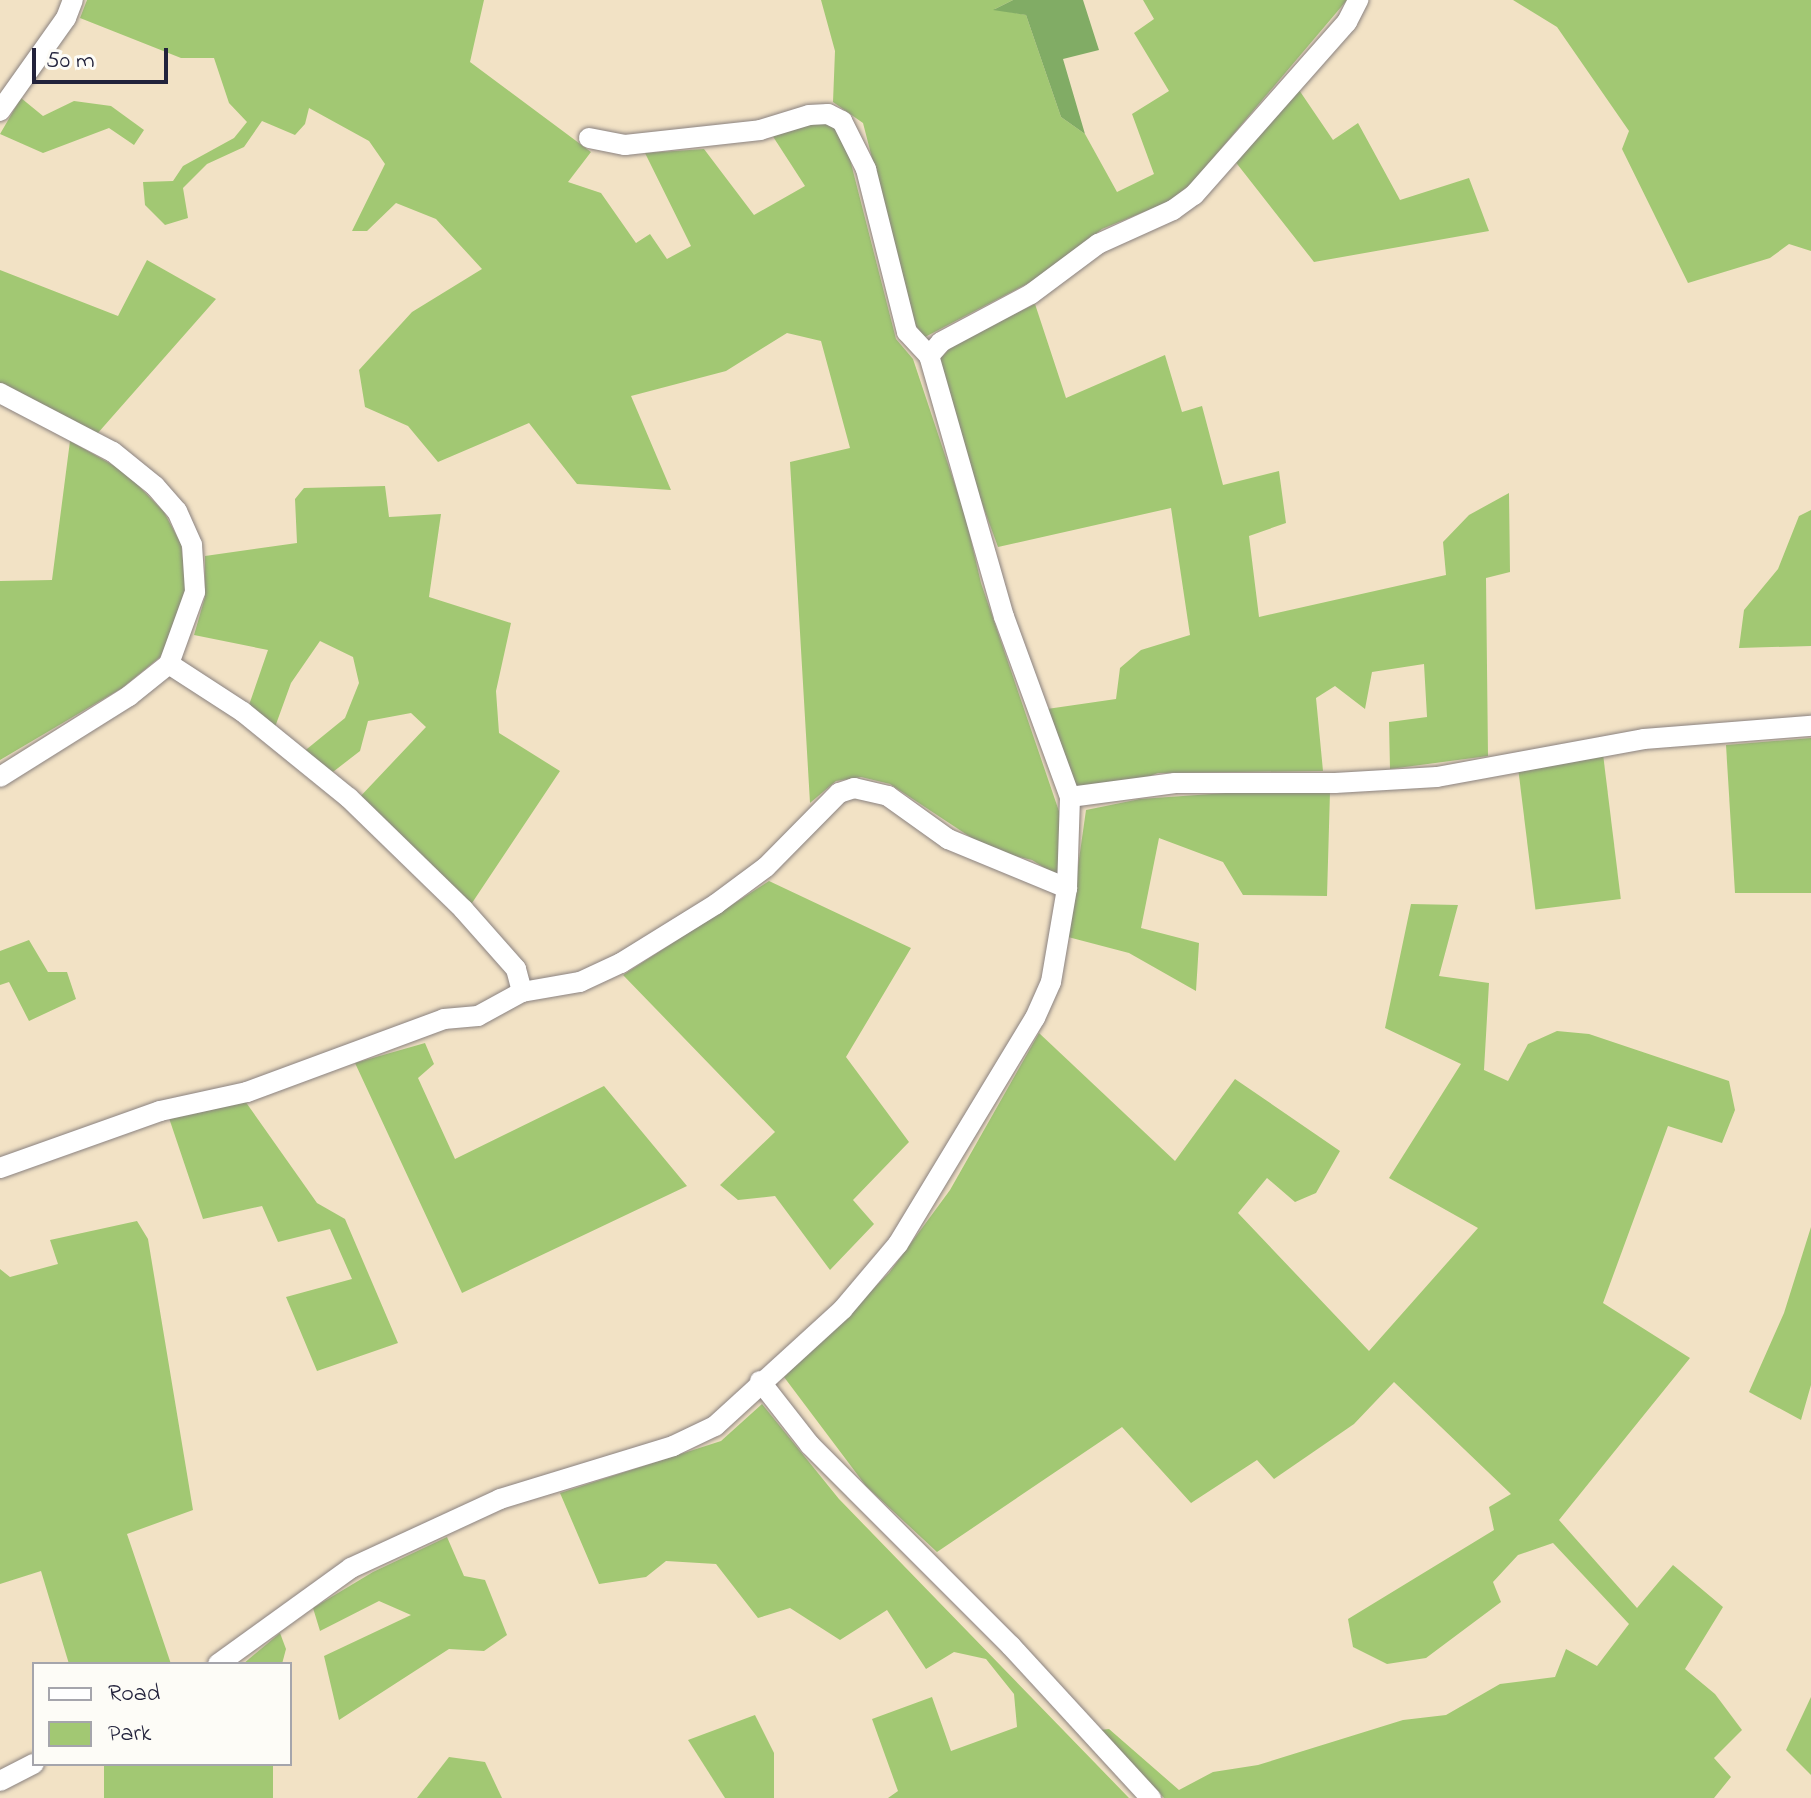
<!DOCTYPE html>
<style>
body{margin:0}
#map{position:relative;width:1811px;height:1798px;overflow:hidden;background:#f2e2c5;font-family:"Indie Flower",sans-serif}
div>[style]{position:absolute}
.green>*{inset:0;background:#a2c873;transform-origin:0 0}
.forest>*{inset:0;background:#81ac65}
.roads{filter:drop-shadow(0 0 2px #8a8280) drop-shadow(0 0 2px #8a8280)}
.street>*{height:20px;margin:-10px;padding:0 10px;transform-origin:10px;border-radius:10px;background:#fff}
span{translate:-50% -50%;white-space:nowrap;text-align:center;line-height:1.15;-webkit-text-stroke:8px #fdfcf7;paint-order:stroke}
.legend{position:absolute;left:32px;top:1662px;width:260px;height:104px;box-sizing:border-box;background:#fdfcf7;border:2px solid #a5a5ac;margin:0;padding:10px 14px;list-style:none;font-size:24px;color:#22223b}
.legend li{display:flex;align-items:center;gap:16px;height:40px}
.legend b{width:40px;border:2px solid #a5a5ac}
.scale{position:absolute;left:32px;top:48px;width:136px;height:36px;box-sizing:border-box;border:4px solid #22223b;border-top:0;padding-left:10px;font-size:24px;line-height:28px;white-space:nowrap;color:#22223b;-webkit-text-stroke:6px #fdfcf7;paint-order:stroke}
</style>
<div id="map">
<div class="green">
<i style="clip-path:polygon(87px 0,484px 0,470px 62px,591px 152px,568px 182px,601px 193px,636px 243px,650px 234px,667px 259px,691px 246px,645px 153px,704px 149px,754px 215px,805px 186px,772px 135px,810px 122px,827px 122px,843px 132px,896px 339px,913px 359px,965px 515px,981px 583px,1063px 823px,1062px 879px,1032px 860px,990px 850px,890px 784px,861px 777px,836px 781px,810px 803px,790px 462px,850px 448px,821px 341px,787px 333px,726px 371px,631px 396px,671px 490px,577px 484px,529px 423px,438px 462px,408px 426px,365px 407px,359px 370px,412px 312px,482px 269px,436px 219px,396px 203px,367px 231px,352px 231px,385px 164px,369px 141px,309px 108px,305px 124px,295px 135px,262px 121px,244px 147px,207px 164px,183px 188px,188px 218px,165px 225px,145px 205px,143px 182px,173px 181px,183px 166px,234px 138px,247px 122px,229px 103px,214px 58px,181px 58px,80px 18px)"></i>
<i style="clip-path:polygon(821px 0,1013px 0,995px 9px,1026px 15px,1061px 117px,1085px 134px,1117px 192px,1154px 174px,1132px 114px,1169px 91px,1134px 33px,1154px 19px,1143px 0,1347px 0,1192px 183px,1168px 202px,1102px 229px,1042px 276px,925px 337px,915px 325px,863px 123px,833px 102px,835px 51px)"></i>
<i style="clip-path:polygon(1513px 0,1811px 0,1811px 251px,1789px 244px,1770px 258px,1688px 283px,1622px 149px,1629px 131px,1557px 27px)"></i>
<i style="clip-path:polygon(1297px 87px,1333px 140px,1358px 123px,1400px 200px,1469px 178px,1489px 231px,1314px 262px,1234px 160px)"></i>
<i style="clip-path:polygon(21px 98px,43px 116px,74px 101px,111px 106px,144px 130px,134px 145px,109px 128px,43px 153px,0 134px)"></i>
<i style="clip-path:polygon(147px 260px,216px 299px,97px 434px,0 383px,0 270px,118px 316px)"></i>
<i style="clip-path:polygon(1035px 304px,1066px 398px,1165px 355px,1182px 412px,1202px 406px,1223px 485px,1279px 471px,1286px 523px,1249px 536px,1259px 617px,1446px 575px,1443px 542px,1469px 515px,1509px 493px,1510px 572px,1486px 578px,1488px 756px,1390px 769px,1389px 722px,1427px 717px,1424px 664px,1372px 672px,1365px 709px,1335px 686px,1316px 698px,1323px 771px,1158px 773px,1124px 786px,1075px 790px,1047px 709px,1116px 699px,1120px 668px,1141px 650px,1190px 635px,1171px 508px,998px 547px,958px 438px,938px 361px,956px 342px)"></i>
<i style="clip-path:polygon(70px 441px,125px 472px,164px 512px,181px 544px,186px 584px,181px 622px,160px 657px,122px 688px,0 760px,0 581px,52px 580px)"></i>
<i style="clip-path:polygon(385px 486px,389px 517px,441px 514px,429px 597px,511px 623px,496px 691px,499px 733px,560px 771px,470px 906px,357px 800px,426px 727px,411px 713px,368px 721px,360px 751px,329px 775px,302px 753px,345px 718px,359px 683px,353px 657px,320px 641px,291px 683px,275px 727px,249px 705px,268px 650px,194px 635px,205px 597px,205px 556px,297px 543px,295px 499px,304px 488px)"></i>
<i style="clip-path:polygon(1811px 510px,1811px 646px,1739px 648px,1744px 610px,1778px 569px,1799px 516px)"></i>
<i style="clip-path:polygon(1811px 738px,1811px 893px,1735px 893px,1726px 745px)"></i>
<i style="left:1603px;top:754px;width:146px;height:86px;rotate:83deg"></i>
<i style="clip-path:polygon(1269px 790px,1330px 792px,1327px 896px,1243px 895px,1223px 862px,1159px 838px,1141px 928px,1199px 943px,1196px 991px,1129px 953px,1068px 937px,1086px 810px,1140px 799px)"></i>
<i style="clip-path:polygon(769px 881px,911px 948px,846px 1057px,909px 1142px,853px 1200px,874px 1224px,830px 1270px,775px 1196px,738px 1200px,720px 1185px,775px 1132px,623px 975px)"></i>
<i style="clip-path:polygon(1411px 904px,1458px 905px,1439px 976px,1489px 983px,1484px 1070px,1508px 1081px,1528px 1044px,1557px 1031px,1589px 1034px,1729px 1081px,1735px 1110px,1722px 1143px,1668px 1126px,1603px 1303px,1690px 1358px,1559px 1520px,1637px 1608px,1673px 1565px,1723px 1607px,1685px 1669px,1715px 1694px,1742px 1730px,1714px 1758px,1731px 1777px,1714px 1798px,1164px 1798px,1100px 1730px,1109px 1729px,1179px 1790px,1213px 1772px,1258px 1765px,1403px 1720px,1446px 1715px,1500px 1684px,1555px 1677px,1566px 1649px,1597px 1666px,1629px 1624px,1553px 1543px,1518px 1555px,1493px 1582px,1501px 1602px,1426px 1658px,1387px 1664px,1353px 1647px,1348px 1619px,1494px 1530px,1489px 1507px,1511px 1494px,1394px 1382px,1354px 1424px,1274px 1479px,1257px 1460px,1191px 1503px,1122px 1427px,937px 1552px,866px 1486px,784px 1377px,889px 1273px,950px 1190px,1039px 1033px,1175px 1161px,1235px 1079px,1340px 1151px,1316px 1193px,1295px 1202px,1267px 1178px,1238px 1213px,1369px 1351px,1478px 1228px,1389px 1178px,1461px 1064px,1385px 1028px)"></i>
<i style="clip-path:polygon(29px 940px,48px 972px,67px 972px,76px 999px,29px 1021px,9px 982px,0 985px,0 951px)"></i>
<i style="clip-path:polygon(425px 1043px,434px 1064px,418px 1078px,455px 1159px,604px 1086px,687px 1186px,462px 1293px,355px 1063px)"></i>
<i style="clip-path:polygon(245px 1101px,317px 1203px,345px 1219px,398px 1343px,317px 1371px,286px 1297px,352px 1279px,330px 1229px,278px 1242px,262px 1206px,203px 1219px,169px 1118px)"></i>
<i style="clip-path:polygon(137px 1221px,148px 1239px,193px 1510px,127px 1534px,171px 1664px,69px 1664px,41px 1571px,0 1584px,0 1269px,10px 1277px,58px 1264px,50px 1240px)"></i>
<i style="clip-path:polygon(1811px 1227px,1811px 1385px,1801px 1420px,1749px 1392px,1784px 1313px)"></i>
<i style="clip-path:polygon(762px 1404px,839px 1499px,1129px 1798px,888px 1798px,898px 1791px,872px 1719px,932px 1697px,951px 1751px,1017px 1727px,1014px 1694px,986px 1659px,954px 1652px,926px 1669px,887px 1610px,840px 1640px,790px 1608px,758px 1618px,716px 1564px,666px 1561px,646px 1577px,599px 1584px,560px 1493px,721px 1441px)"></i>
<i style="clip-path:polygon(447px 1537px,464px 1576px,485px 1580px,507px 1635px,484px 1651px,449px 1649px,339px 1720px,324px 1656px,411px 1615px,379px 1601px,320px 1631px,313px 1608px,373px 1572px)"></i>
<i style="clip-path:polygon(280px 1633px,286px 1649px,282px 1664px,243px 1664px)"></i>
<i style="clip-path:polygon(1811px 1697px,1811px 1775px,1786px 1750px)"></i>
<i style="clip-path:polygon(755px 1715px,774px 1753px,774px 1798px,725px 1798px,688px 1740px)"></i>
<i style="clip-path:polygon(449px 1757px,485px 1762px,502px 1798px,417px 1798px)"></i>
<i style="left:104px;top:1764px;width:169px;height:36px"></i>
</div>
<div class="forest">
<i style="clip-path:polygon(1013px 0,1083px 0,1099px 50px,1063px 59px,1085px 134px,1061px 117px,1026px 15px,993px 10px)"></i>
</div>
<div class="roads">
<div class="street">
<i style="left:0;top:111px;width:114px;rotate:-54.6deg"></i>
<i style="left:66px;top:18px;width:19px;rotate:-69deg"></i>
<i style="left:589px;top:138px;width:37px;rotate:11deg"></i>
<i style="left:625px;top:145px;width:136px;rotate:-6.3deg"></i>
<i style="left:760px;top:130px;width:51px;rotate:-17deg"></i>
<i style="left:809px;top:115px;width:19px;rotate:-3deg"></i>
<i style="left:828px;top:114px;width:16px;rotate:27deg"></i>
<i style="left:842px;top:121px;width:54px;rotate:63.4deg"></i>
<i style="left:866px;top:169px;width:168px;rotate:75.9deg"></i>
<i style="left:907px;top:332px;width:33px;rotate:47deg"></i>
<i style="left:0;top:393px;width:127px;rotate:27.6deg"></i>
<i style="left:113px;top:452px;width:54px;rotate:39deg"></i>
<i style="left:155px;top:486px;width:33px;rotate:49deg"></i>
<i style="left:177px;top:511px;width:37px;rotate:66deg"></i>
<i style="left:192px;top:545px;width:47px;rotate:86.3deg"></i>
<i style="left:195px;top:592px;width:77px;rotate:109.9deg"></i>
<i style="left:169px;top:664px;width:51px;rotate:141.3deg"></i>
<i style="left:129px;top:696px;width:152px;rotate:147.9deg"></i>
<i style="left:169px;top:664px;width:88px;rotate:33deg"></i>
<i style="left:243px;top:712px;width:136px;rotate:39.1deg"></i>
<i style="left:349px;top:798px;width:159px;rotate:44.2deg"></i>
<i style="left:463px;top:909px;width:80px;rotate:48.5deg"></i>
<i style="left:516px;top:969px;width:24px;rotate:75deg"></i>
<i style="left:1070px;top:797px;width:106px;rotate:-7.6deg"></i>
<i style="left:1175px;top:783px;width:160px"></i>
<i style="left:1335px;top:783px;width:102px;rotate:-3.4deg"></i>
<i style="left:1437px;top:777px;width:210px;rotate:-10.4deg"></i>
<i style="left:1644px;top:739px;width:168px;rotate:-4.5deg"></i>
<i style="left:0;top:1168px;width:170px;rotate:-19.6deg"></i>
<i style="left:160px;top:1111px;width:89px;rotate:-12.3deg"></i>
<i style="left:247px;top:1092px;width:210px;rotate:-20.3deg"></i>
<i style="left:444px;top:1019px;width:34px;rotate:-5deg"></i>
<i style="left:478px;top:1016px;width:50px;rotate:-28.6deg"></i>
<i style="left:522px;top:992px;width:59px;rotate:-9.8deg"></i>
<i style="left:580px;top:982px;width:45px;rotate:-24.9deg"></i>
<i style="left:621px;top:963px;width:112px;rotate:-31.8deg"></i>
<i style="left:716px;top:904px;width:62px;rotate:-36.5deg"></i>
<i style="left:766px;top:867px;width:104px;rotate:-45.4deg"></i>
<i style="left:839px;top:793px;width:16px;rotate:-18deg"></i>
<i style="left:854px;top:788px;width:35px;rotate:13deg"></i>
<i style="left:888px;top:796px;width:74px;rotate:35.6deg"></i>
<i style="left:948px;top:839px;width:129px;rotate:22.4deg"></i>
<i style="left:760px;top:1381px;width:81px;rotate:52deg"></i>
<i style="left:810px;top:1445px;width:284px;rotate:45deg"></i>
<i style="left:1011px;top:1646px;width:207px;rotate:47.4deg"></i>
<i style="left:218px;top:1664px;width:164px;rotate:-35.8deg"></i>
<i style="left:351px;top:1568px;width:164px;rotate:-24.8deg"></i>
<i style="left:500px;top:1499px;width:181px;rotate:-17deg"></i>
<i style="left:673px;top:1446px;width:47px;rotate:-25.5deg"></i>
<i style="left:715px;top:1426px;width:173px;rotate:-42.4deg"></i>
<i style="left:843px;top:1309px;width:85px;rotate:-49.8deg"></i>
<i style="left:898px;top:1244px;width:264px;rotate:-58.8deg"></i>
<i style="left:1035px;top:1018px;width:39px;rotate:-66deg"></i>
<i style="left:1051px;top:982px;width:95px;rotate:-80.3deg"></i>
<i style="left:1067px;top:888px;width:91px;rotate:-88.1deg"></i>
<i style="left:1070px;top:797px;width:192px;rotate:-110.1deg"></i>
<i style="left:1004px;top:617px;width:272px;rotate:-106deg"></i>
<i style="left:929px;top:356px;width:18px;rotate:-49deg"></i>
<i style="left:941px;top:342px;width:102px;rotate:-28.1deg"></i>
<i style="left:1031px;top:294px;width:84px;rotate:-36.7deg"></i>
<i style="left:1098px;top:244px;width:82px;rotate:-24.4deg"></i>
<i style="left:1173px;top:210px;width:26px;rotate:-36deg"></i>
<i style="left:1194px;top:195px;width:231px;rotate:-48.5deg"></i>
<i style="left:1347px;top:22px;width:25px;rotate:-63deg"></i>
<i style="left:0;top:1781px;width:38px;rotate:-27deg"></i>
</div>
</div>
<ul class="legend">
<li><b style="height:10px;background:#fff"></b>Road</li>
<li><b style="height:22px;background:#a2c873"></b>Park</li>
</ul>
<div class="scale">50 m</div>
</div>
